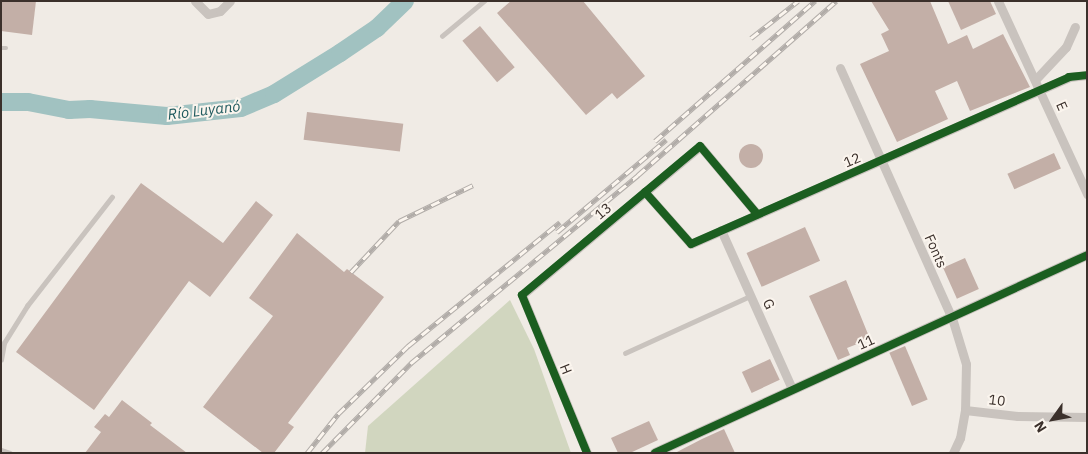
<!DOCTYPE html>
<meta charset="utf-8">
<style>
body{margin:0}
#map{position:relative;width:1088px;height:454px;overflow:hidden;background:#f0ebe5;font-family:"IBM Plex Sans",sans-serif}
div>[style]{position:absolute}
.green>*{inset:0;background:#d1d6bf}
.river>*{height:18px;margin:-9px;padding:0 9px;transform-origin:9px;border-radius:9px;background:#a1c2c1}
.building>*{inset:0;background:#c3afa7;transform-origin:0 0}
.round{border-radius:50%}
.service>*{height:4.5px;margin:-2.25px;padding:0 2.25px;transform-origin:2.25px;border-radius:2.25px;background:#c9c3be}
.minor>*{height:9px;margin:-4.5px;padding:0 4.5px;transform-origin:4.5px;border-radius:4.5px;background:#c9c3be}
.tertiary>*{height:10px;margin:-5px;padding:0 5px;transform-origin:5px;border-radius:5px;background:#c9c3be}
.rail>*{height:5px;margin-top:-2.5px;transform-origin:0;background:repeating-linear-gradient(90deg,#fbf5ee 0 9px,#b1aca8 0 18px);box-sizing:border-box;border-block:1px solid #b1aca8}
.cycleway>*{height:8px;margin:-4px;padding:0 4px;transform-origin:4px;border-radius:4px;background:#1b5e20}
span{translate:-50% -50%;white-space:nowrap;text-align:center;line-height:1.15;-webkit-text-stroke:4px #fbf5ee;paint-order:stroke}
.street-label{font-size:14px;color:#3b302b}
.water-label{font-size:15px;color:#1f5a5e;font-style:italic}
.frame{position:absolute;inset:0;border:2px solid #3b302b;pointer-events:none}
.north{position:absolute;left:1028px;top:394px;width:50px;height:50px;-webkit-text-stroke:4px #fbf5ee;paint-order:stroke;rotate:238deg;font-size:14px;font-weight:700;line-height:20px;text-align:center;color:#3b302b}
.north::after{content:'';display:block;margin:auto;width:18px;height:22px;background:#3b302b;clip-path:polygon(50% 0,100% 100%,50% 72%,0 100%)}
</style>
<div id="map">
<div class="green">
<i style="clip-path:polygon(510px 300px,534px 349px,571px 453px,365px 453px,368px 426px)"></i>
</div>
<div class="river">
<i style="left:1px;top:102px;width:27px"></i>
<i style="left:28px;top:102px;width:42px;rotate:11deg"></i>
<i style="left:69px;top:110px;width:21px;rotate:-3deg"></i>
<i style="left:90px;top:109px;width:77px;rotate:5.2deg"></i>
<i style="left:167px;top:116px;width:74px;rotate:-6.2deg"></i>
<i style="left:241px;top:108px;width:36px;rotate:-23deg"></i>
<i style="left:274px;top:94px;width:78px;rotate:-31.8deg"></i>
<i style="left:340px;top:53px;width:45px;rotate:-34deg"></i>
<i style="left:377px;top:28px;width:39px;rotate:-44deg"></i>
</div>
<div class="building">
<i style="clip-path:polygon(1px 1px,36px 1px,32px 35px,1px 31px)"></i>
<i style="clip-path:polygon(511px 1px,583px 1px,645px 76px,617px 99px,612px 93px,586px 115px,497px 13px)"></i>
<i style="clip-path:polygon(871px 1px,930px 1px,948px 44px,967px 35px,973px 49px,1003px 34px,1030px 87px,970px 111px,957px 81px,935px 91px,948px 119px,897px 142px,860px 64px,889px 51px,881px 34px,889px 30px)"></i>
<i style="clip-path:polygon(948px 1px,990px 1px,996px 14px,961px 30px)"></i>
<i style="left:480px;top:26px;width:54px;height:23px;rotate:50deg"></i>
<i style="left:307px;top:112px;width:97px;height:28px;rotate:7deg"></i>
<i class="round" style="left:739px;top:144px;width:24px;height:24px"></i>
<i style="left:1054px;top:153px;width:17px;height:51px;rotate:66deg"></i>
<i style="clip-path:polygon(141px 183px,223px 243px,256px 201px,273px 215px,210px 297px,189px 281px,94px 410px,16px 352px)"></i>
<i style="left:805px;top:227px;width:37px;height:64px;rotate:66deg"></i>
<i style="clip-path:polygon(297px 233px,344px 272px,347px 269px,384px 297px,288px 423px,294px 427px,274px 453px,263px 453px,203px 407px,273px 316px,249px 298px)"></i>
<i style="left:965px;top:258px;width:34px;height:24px;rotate:66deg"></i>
<i style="clip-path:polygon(846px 280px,870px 339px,847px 348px,850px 355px,838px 360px,809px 296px)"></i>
<i style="left:905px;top:346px;width:58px;height:17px;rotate:67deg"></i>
<i style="left:770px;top:359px;width:23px;height:31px;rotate:65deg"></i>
<i style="clip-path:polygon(122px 400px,152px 423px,150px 425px,187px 453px,85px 453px,101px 432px,94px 427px,105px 414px,109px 417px)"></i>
<i style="clip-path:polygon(649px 421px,658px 440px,630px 453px,618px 453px,611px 438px)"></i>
<i style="clip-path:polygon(724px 429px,735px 453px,675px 453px,702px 439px)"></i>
</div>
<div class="service">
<i style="left:442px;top:36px;width:55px;rotate:-39.8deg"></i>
<i style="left:1px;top:48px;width:5px"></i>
<i style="left:625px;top:353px;width:137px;rotate:-24.5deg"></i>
<i style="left:1px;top:360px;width:17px;rotate:-80deg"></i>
<i style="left:4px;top:343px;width:44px;rotate:-58.1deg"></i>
<i style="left:27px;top:306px;width:138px;rotate:-52.1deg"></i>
<i style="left:1px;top:450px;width:9px;rotate:18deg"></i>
</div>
<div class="minor">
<i style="left:195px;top:1px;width:18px;rotate:45deg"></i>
<i style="left:208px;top:14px;width:12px;rotate:-14deg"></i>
<i style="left:220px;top:11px;width:14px;rotate:-45deg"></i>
<i style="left:998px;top:1px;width:213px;rotate:65.2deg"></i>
<i style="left:840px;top:68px;width:274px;rotate:65.9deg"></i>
<i style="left:952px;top:318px;width:48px;rotate:73.1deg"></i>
<i style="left:966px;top:364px;width:46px;rotate:91.2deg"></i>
<i style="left:965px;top:410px;width:28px;rotate:100deg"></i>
<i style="left:960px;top:438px;width:17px;rotate:115deg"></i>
<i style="left:1035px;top:80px;width:45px;rotate:-46.8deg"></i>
<i style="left:1066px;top:47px;width:22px;rotate:-66deg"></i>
<i style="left:645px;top:192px;width:69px;rotate:48.5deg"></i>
<i style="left:691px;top:244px;width:413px;rotate:-23.8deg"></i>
<i style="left:1069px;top:77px;width:18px;rotate:-6deg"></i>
<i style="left:721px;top:230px;width:174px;rotate:65.9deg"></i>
<i style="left:965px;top:410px;width:53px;rotate:6.5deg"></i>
<i style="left:1018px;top:416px;width:69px;rotate:0.8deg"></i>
<i style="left:587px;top:453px;width:171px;rotate:-112.4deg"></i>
<i style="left:522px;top:295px;width:232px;rotate:-39.9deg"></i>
<i style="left:700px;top:146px;width:89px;rotate:50deg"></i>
</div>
<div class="tertiary">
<i style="left:655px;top:453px;width:475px;rotate:-24.6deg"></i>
</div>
<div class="rail">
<i style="left:751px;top:38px;width:60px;rotate:-38.2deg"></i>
<i style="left:655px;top:141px;width:213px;rotate:-41.2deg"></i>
<i style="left:557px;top:232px;width:143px;rotate:-40.2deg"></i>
<i style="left:351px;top:272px;width:70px;rotate:-46.7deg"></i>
<i style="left:399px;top:221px;width:82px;rotate:-25.9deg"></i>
<i style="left:307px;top:453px;width:50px;rotate:-51.5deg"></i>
<i style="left:338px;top:414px;width:98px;rotate:-44.2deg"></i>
<i style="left:408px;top:346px;width:196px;rotate:-39.2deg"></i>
<i style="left:322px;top:453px;width:127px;rotate:-45.3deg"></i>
<i style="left:411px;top:363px;width:295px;rotate:-39.6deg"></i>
<i style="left:638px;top:175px;width:264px;rotate:-41.3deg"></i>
</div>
<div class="cycleway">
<i style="left:645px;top:192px;width:69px;rotate:48.5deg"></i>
<i style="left:691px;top:244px;width:413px;rotate:-23.8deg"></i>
<i style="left:1069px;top:77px;width:18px;rotate:-6deg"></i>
<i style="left:587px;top:453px;width:171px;rotate:-112.4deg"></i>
<i style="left:522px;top:295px;width:232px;rotate:-39.9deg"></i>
<i style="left:700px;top:146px;width:89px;rotate:50deg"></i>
<i style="left:655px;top:453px;width:475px;rotate:-24.6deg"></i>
</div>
<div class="street-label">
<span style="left:1062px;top:106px;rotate:66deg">E</span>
<span style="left:852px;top:160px;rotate:-23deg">12</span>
<span style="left:603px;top:211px;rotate:-40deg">13</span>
<span style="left:936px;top:251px;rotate:66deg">Fonts</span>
<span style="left:769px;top:304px;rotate:66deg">G</span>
<span style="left:866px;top:342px;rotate:-24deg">11</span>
<span style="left:566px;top:369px;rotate:68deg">H</span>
<span style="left:997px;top:400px;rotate:7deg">10</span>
</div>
<div class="water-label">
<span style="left:204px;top:110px;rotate:-7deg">Río Luyanó</span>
</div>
<div class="frame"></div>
<div class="north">N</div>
</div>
